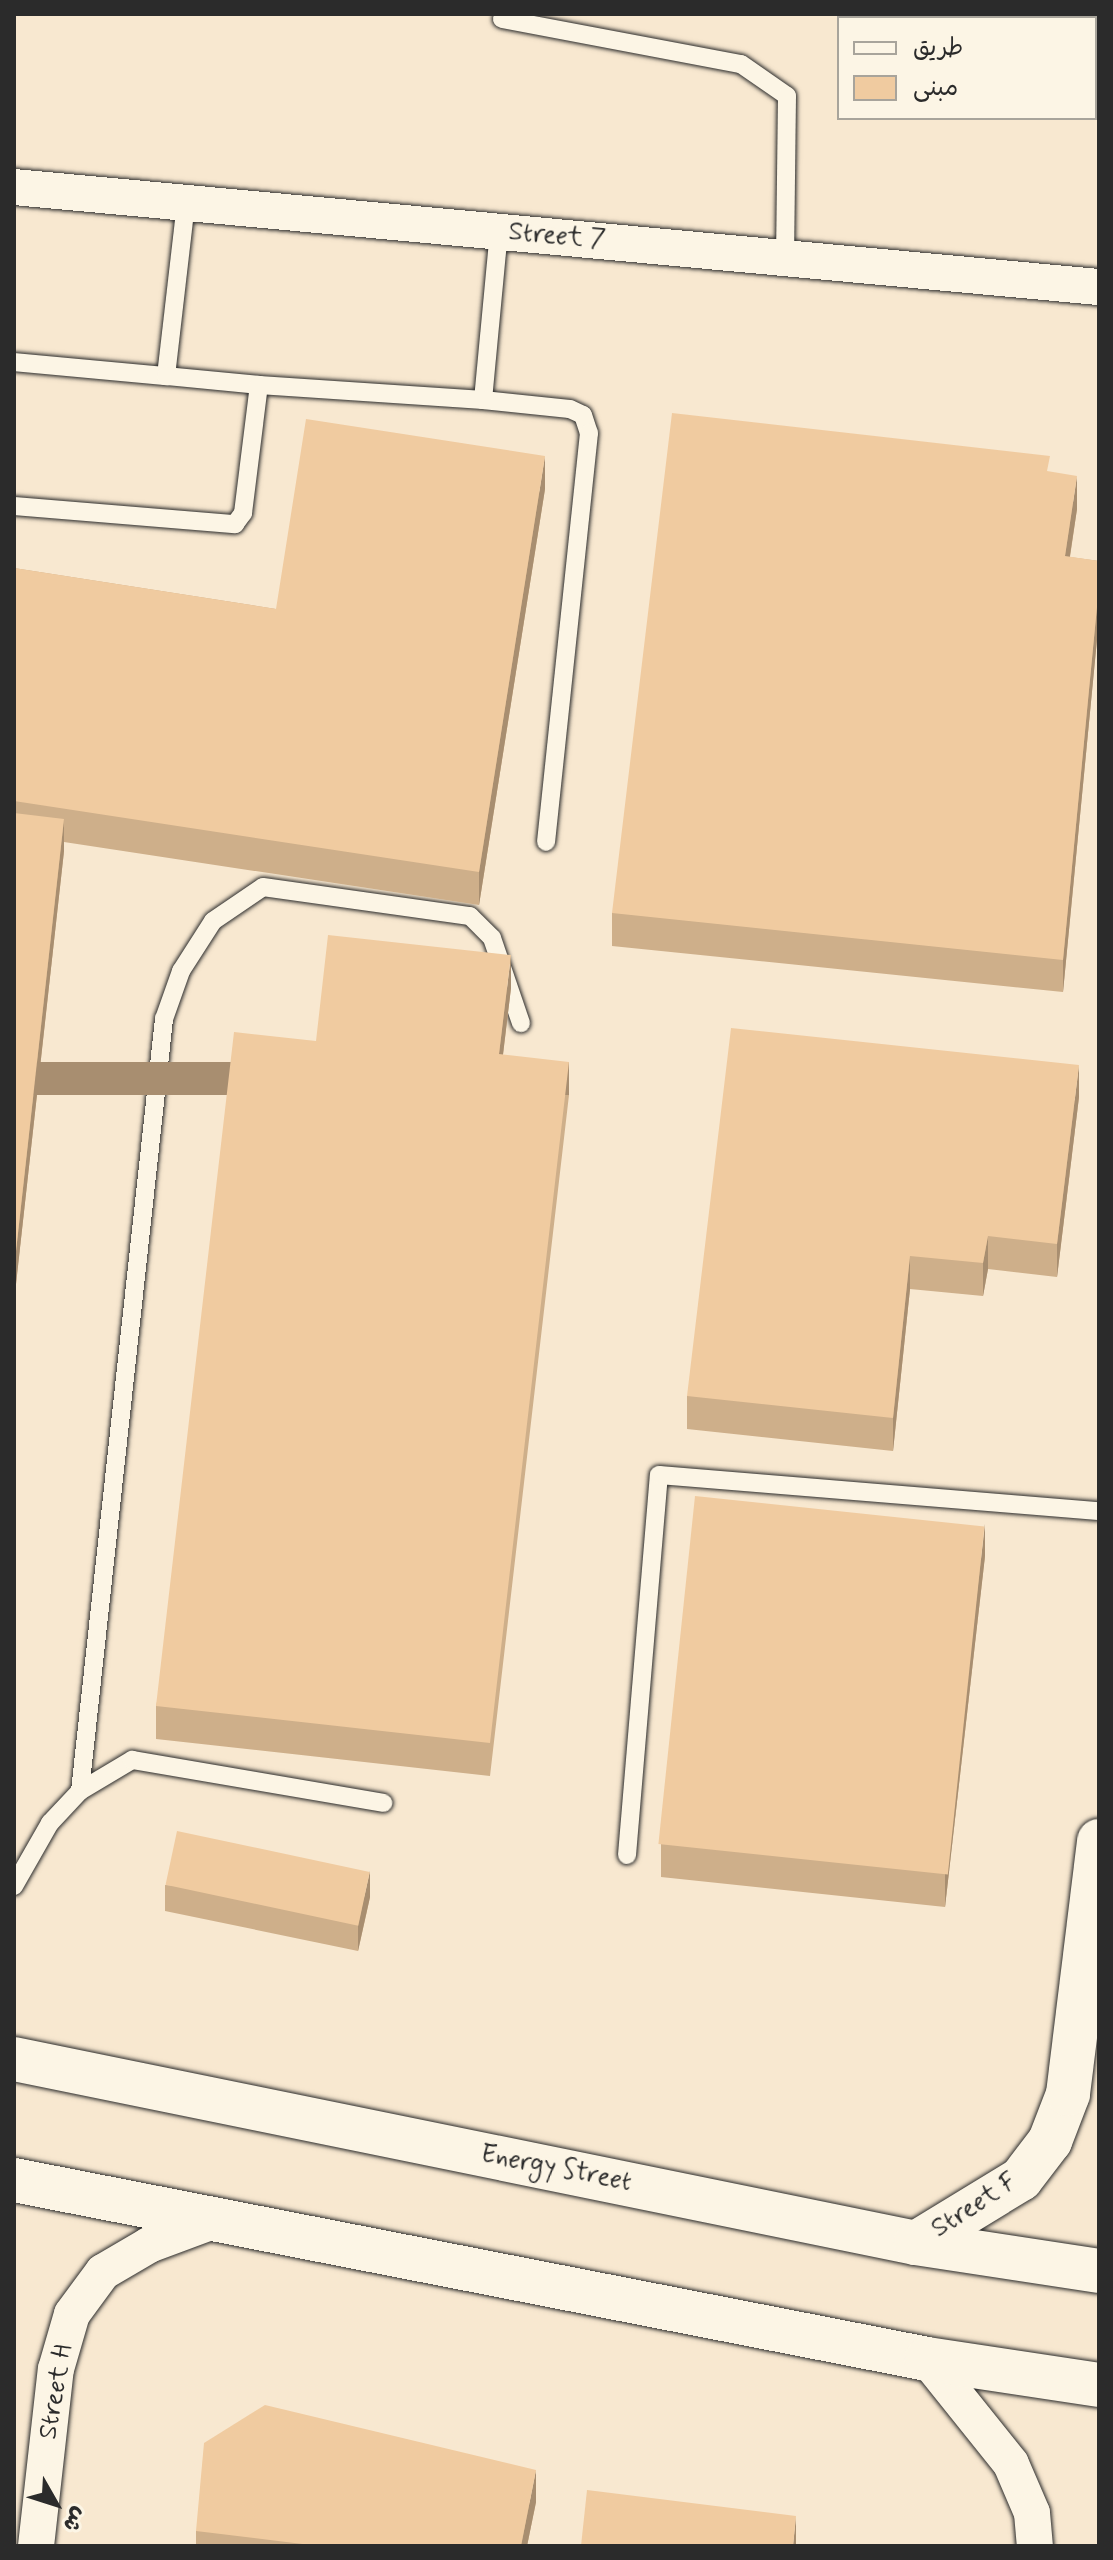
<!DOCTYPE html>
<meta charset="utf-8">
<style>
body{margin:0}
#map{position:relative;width:1113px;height:2560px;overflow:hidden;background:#fcf5e5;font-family:Mynerve,"Playpen Sans Arabic",sans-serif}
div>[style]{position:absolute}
.built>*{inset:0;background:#f8e8d0}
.roads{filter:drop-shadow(0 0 2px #2b2b2b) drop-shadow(0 0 2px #2b2b2b)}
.service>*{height:18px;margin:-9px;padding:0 9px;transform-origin:9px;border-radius:9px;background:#fcf5e5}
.minor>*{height:36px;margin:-18px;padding:0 18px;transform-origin:18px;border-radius:18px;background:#fcf5e5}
.tertiary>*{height:44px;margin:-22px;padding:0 22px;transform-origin:22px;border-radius:22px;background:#fcf5e5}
.primary>*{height:44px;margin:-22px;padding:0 22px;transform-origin:22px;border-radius:22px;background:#fcf5e5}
.wall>*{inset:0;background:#ceaf8a;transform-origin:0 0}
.shaded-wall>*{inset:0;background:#a88e70;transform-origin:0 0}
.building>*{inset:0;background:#f0cba0;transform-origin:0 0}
span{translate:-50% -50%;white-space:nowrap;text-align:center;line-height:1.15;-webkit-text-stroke:6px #fcf5e5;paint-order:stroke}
.street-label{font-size:26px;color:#2b2b2b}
.frame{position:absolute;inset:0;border:16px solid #2b2b2b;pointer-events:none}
.legend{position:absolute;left:837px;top:16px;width:260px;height:104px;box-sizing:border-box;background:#fcf5e5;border:2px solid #a8a49b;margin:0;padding:10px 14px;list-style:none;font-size:24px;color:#2b2b2b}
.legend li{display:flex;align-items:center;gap:16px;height:40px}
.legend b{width:40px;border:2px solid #a8a49b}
.north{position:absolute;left:16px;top:2464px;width:80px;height:80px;-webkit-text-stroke:6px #fcf5e5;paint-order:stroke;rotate:129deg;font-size:22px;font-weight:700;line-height:32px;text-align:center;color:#2b2b2b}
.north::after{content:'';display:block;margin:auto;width:28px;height:36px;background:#2b2b2b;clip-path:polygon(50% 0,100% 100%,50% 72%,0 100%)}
</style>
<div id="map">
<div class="built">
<i style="clip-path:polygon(evenodd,14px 14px,1099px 14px,1099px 2546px,14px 2546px,14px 14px,839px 18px,1095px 18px,1095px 118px,839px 118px,839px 18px)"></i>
</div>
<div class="roads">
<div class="service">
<i style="left:502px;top:19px;width:243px;rotate:10.7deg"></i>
<i style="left:741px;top:64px;width:56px;rotate:34.8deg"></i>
<i style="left:787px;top:96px;width:162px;rotate:90.7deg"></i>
<i style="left:14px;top:362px;width:153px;rotate:5.3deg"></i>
<i style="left:166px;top:376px;width:174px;rotate:-83.4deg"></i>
<i style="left:166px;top:376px;width:93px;rotate:5.5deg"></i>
<i style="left:483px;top:400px;width:169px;rotate:-84.6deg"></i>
<i style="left:14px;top:506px;width:222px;rotate:4.7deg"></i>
<i style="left:235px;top:524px;width:14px;rotate:-54deg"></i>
<i style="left:243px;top:513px;width:129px;rotate:-82.9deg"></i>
<i style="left:259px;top:385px;width:225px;rotate:3.8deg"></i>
<i style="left:483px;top:400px;width:87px;rotate:5.9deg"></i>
<i style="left:570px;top:409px;width:14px;rotate:25deg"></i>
<i style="left:583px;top:415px;width:19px;rotate:72deg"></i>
<i style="left:589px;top:433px;width:411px;rotate:96deg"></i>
<i style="left:80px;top:1791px;width:777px;rotate:-83.79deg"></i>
<i style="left:164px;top:1019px;width:51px;rotate:-70.5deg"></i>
<i style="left:181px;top:971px;width:59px;rotate:-57.4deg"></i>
<i style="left:213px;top:921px;width:60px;rotate:-34.2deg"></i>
<i style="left:263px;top:887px;width:209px;rotate:8deg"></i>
<i style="left:470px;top:916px;width:31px;rotate:45deg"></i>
<i style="left:492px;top:938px;width:90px;rotate:71.2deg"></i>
<i style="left:627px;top:1855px;width:381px;rotate:-85.2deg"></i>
<i style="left:659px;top:1475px;width:441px;rotate:4.7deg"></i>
<i style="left:14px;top:1886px;width:73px;rotate:-60.3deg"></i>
<i style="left:50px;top:1823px;width:44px;rotate:-46.8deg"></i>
<i style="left:80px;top:1791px;width:61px;rotate:-30.8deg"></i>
<i style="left:132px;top:1760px;width:255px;rotate:9.7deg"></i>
</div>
<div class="minor">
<i style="left:14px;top:187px;width:1090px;rotate:5.27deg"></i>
<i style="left:927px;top:2359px;width:134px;rotate:51.3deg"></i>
<i style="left:1011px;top:2464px;width:53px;rotate:66.8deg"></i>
<i style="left:1032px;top:2513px;width:33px;rotate:85deg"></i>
<i style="left:36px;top:2546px;width:178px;rotate:-83.6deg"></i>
<i style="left:56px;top:2369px;width:57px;rotate:-73.8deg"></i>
<i style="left:72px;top:2314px;width:52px;rotate:-53.6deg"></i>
<i style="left:103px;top:2272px;width:53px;rotate:-30.4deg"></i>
<i style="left:149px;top:2245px;width:66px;rotate:-20.4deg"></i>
</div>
<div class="tertiary">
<i style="left:916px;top:2243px;width:123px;rotate:-31.4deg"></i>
<i style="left:1021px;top:2179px;width:48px;rotate:-52.7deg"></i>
<i style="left:1050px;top:2141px;width:50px;rotate:-69deg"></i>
<i style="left:1068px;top:2094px;width:255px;rotate:-83deg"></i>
</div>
<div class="primary">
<i style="left:14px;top:2059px;width:921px;rotate:11.53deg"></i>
<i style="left:916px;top:2243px;width:185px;rotate:8.7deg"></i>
<i style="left:14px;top:2180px;width:930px;rotate:11.09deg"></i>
<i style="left:927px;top:2359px;width:174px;rotate:8.6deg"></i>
</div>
</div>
<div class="wall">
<i style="left:1099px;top:14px;width:91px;height:6px;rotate:90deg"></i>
<i style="clip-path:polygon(1050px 472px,1077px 509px,1070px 557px,1099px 561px,1099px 619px,1063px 992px,612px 946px,612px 913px)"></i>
<i style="clip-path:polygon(545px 489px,479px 905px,64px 842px,64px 851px,14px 1302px,14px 568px,276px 609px)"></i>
<i style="clip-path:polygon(511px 988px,503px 1055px,569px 1095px,490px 1776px,156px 1739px,156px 1706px,316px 1041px)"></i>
<i style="clip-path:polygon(1079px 1097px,1057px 1277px,988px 1269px,983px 1296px,910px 1289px,893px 1451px,687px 1429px,687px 1396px)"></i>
<i style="clip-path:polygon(985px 1556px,945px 1907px,661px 1877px,661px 1844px)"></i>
<i style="clip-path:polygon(165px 1885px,370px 1897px,358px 1951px,165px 1911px)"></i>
<i style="clip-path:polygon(536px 2502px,527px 2546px,196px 2546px,196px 2531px)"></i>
</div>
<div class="shaded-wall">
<i style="clip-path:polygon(545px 456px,545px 489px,479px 905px,479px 872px)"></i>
<i style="clip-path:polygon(1077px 476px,1077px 509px,1065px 588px,1065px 556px)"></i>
<i style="clip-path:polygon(1099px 586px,1099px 619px,1063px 992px,1063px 960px)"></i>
<i style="clip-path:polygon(64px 819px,64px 851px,14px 1302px,14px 1269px)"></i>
<i style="clip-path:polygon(511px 955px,511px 988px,499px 1087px,499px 1054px)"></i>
<i style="left:569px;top:1062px;width:33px;height:686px;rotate:90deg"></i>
<i style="clip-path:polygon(1079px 1065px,1079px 1097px,1057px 1277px,1057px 1244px)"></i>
<i style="clip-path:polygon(988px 1236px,988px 1269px,983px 1296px,983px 1263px)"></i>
<i style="clip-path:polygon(910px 1256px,910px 1289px,893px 1451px,893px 1418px)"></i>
<i style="clip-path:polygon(985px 1524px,985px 1556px,945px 1907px,945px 1874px)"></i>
<i style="clip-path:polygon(370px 1871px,370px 1897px,358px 1951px,358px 1925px)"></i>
<i style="clip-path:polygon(536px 2470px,536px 2502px,527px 2546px,521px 2546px)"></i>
<i style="clip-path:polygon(796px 2516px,796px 2546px,793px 2546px)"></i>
</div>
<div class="building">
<i style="clip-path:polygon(913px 14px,1099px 14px,1099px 72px,1095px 72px,1095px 18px,912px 18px)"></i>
<i style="clip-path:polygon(672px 413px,1050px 456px,1047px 471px,1077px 476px,1065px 556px,1099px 561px,1099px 586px,1063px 960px,612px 913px)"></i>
<i style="clip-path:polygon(306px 419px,545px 456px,479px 872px,14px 801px,14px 568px,276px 609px)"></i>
<i style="clip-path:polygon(14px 813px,64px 819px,14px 1269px)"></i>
<i style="clip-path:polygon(328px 935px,511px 955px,499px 1054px,569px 1062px,490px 1743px,156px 1706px,234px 1032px,316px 1041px)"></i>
<i style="clip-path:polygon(731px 1028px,1079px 1065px,1057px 1244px,988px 1236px,983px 1263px,910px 1256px,893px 1418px,687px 1396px)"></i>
<i style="left:695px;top:1496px;width:291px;height:350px;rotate:6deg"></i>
<i style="left:177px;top:1831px;width:197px;height:55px;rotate:12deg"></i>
<i style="clip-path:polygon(265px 2405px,536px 2470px,521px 2546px,319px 2546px,196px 2531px,204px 2443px)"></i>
<i style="clip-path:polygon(587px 2490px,796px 2516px,793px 2546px,581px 2546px)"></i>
</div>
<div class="street-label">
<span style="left:557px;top:237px;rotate:5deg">Street 7</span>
<span style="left:556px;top:2169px;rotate:11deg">Energy Street</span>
<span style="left:975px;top:2206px;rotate:-33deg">Street F</span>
<span style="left:57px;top:2392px;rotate:-80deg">Street H</span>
</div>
<div class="frame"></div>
<ul class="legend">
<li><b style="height:10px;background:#fcf5e5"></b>طريق</li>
<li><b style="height:22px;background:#f0cba0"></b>مبنى</li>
</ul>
<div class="north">ش</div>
</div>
